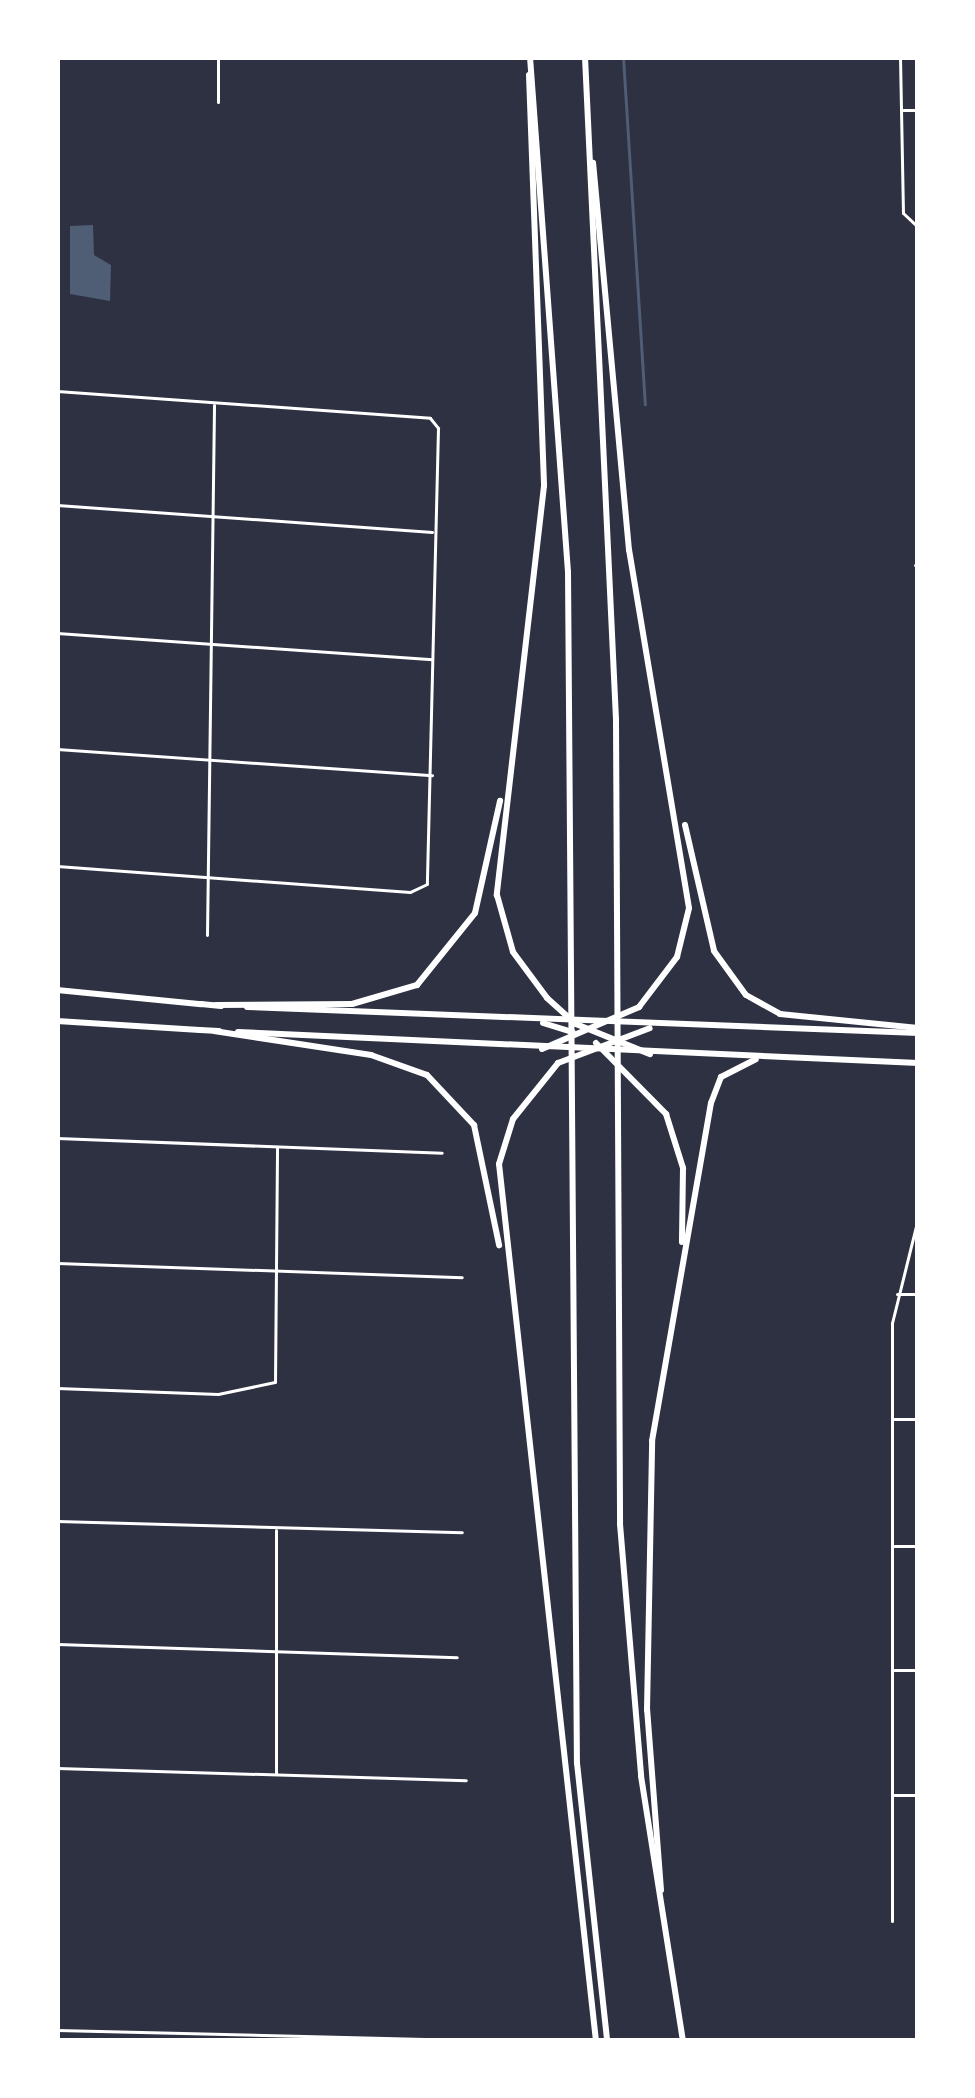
<!DOCTYPE html>
<style>
body{margin:0}
#map{position:relative;width:975px;height:2098px;overflow:hidden;background:#2d3142;font-family:Jost,sans-serif}
div>[style]{position:absolute}
.water>*{inset:0;background:#4f5d75}
.stream>*{height:3px;margin:-1.5px;padding:0 1.5px;transform-origin:1.5px;border-radius:1.5px;background:#4f5d75}
.minor>*{height:3px;margin:-1.5px;padding:0 1.5px;transform-origin:1.5px;border-radius:1.5px;background:#fff}
.primary>*{height:6px;margin:-3px;padding:0 3px;transform-origin:3px;border-radius:3px;background:#fff}
.trunk>*{height:6px;margin:-3px;padding:0 3px;transform-origin:3px;border-radius:3px;background:#fff}
.motorway>*{height:6px;margin:-3px;padding:0 3px;transform-origin:3px;border-radius:3px;background:#fff}
span{translate:-50% -50%;white-space:nowrap;text-align:center;line-height:1.15;-webkit-text-stroke:12px #fff;paint-order:stroke}
.frame{position:absolute;inset:0;border:60px solid #fff;pointer-events:none}
</style>
<div id="map">
<div class="water">
<i style="clip-path:polygon(93px 225px,94px 255px,111px 265px,110px 301px,70px 294px,70px 226px)"></i>
</div>
<div class="stream">
<i style="left:623px;top:57px;width:348px;rotate:86.4deg"></i>
</div>
<div class="minor">
<i style="left:900px;top:57px;width:156px;rotate:88.9deg"></i>
<i style="left:903px;top:213px;width:21px;rotate:43deg"></i>
<i style="left:218px;top:102px;width:45px;rotate:-90deg"></i>
<i style="left:903px;top:110px;width:15px"></i>
<i style="left:917px;top:340px;width:1px"></i>
<i style="left:57px;top:391px;width:374px;rotate:4.1deg"></i>
<i style="left:430px;top:418px;width:13px;rotate:51deg"></i>
<i style="left:438px;top:428px;width:456px;rotate:91.4deg"></i>
<i style="left:427px;top:884px;width:19px;rotate:155deg"></i>
<i style="left:410px;top:892px;width:354px;rotate:-175.8deg"></i>
<i style="left:917px;top:453px;width:1px"></i>
<i style="left:57px;top:505px;width:376px;rotate:4.1deg"></i>
<i style="left:915px;top:565px;width:3px"></i>
<i style="left:57px;top:633px;width:376px;rotate:4deg"></i>
<i style="left:57px;top:749px;width:376px;rotate:4deg"></i>
<i style="left:207px;top:935px;width:530px;rotate:-89.24deg"></i>
<i style="left:57px;top:1138px;width:385px;rotate:2.2deg"></i>
<i style="left:57px;top:1263px;width:405px;rotate:2deg"></i>
<i style="left:897px;top:1294px;width:21px"></i>
<i style="left:57px;top:1388px;width:161px;rotate:2.1deg"></i>
<i style="left:218px;top:1394px;width:58px;rotate:-11.9deg"></i>
<i style="left:275px;top:1382px;width:235px;rotate:-89.5deg"></i>
<i style="left:894px;top:1419px;width:24px"></i>
<i style="left:57px;top:1521px;width:405px;rotate:1.6deg"></i>
<i style="left:276px;top:1530px;width:243px;rotate:90deg"></i>
<i style="left:894px;top:1546px;width:24px"></i>
<i style="left:57px;top:1644px;width:400px;rotate:1.9deg"></i>
<i style="left:894px;top:1670px;width:24px"></i>
<i style="left:57px;top:1768px;width:409px;rotate:1.7deg"></i>
<i style="left:894px;top:1795px;width:24px"></i>
<i style="left:892px;top:1921px;width:598px;rotate:-90deg"></i>
<i style="left:892px;top:1323px;width:108px;rotate:-76.1deg"></i>
<i style="left:57px;top:2030px;width:439px;rotate:1.4deg"></i>
</div>
<div class="primary">
<i style="left:57px;top:990px;width:145px;rotate:5.6deg"></i>
<i style="left:57px;top:1021px;width:143px;rotate:3.6deg"></i>
</div>
<div class="trunk">
<i style="left:201px;top:1004px;width:20px;rotate:6deg"></i>
<i style="left:247px;top:1007px;width:672px;rotate:2.22deg"></i>
<i style="left:200px;top:1030px;width:19px;rotate:3deg"></i>
<i style="left:238px;top:1032px;width:681px;rotate:2.61deg"></i>
</div>
<div class="motorway">
<i style="left:530px;top:57px;width:516px;rotate:85.78deg"></i>
<i style="left:568px;top:572px;width:1191px;rotate:89.57deg"></i>
<i style="left:577px;top:1763px;width:280px;rotate:83.8deg"></i>
<i style="left:585px;top:57px;width:664px;rotate:87.32deg"></i>
<i style="left:616px;top:720px;width:804px;rotate:89.71deg"></i>
<i style="left:620px;top:1524px;width:253px;rotate:85.2deg"></i>
<i style="left:641px;top:1776px;width:268px;rotate:81deg"></i>
<i style="left:529px;top:75px;width:411px;rotate:87.9deg"></i>
<i style="left:544px;top:486px;width:412px;rotate:96.6deg"></i>
<i style="left:497px;top:895px;width:59px;rotate:74.3deg"></i>
<i style="left:513px;top:952px;width:57px;rotate:53.5deg"></i>
<i style="left:547px;top:998px;width:39px;rotate:42deg"></i>
<i style="left:576px;top:1024px;width:80px;rotate:22.1deg"></i>
<i style="left:685px;top:825px;width:129px;rotate:77deg"></i>
<i style="left:714px;top:951px;width:54px;rotate:54deg"></i>
<i style="left:746px;top:995px;width:39px;rotate:29deg"></i>
<i style="left:780px;top:1014px;width:139px;rotate:5.8deg"></i>
<i style="left:216px;top:1005px;width:136px;rotate:-0.4deg"></i>
<i style="left:352px;top:1004px;width:68px;rotate:-16.3deg"></i>
<i style="left:417px;top:985px;width:92px;rotate:-51.1deg"></i>
<i style="left:475px;top:913px;width:115px;rotate:-77.4deg"></i>
<i style="left:543px;top:1023px;width:31px;rotate:17deg"></i>
<i style="left:214px;top:1031px;width:159px;rotate:8.7deg"></i>
<i style="left:371px;top:1055px;width:59px;rotate:19.7deg"></i>
<i style="left:427px;top:1075px;width:69px;rotate:46.8deg"></i>
<i style="left:474px;top:1125px;width:123px;rotate:78.2deg"></i>
<i style="left:596px;top:1043px;width:100px;rotate:45.4deg"></i>
<i style="left:666px;top:1114px;width:57px;rotate:72.5deg"></i>
<i style="left:683px;top:1168px;width:74px;rotate:90.8deg"></i>
<i style="left:542px;top:1049px;width:106px;rotate:-23.4deg"></i>
<i style="left:639px;top:1007px;width:63px;rotate:-52.8deg"></i>
<i style="left:677px;top:957px;width:50px;rotate:-76.2deg"></i>
<i style="left:689px;top:908px;width:363px;rotate:-99.5deg"></i>
<i style="left:629px;top:550px;width:389px;rotate:-95.3deg"></i>
<i style="left:661px;top:1890px;width:181px;rotate:-94.4deg"></i>
<i style="left:647px;top:1710px;width:269px;rotate:-88.9deg"></i>
<i style="left:652px;top:1441px;width:343px;rotate:-80.1deg"></i>
<i style="left:711px;top:1103px;width:28px;rotate:-69deg"></i>
<i style="left:721px;top:1077px;width:39px;rotate:-27deg"></i>
<i style="left:596px;top:2041px;width:882px;rotate:-96.31deg"></i>
<i style="left:499px;top:1164px;width:47px;rotate:-72.7deg"></i>
<i style="left:513px;top:1119px;width:72px;rotate:-51.2deg"></i>
<i style="left:558px;top:1063px;width:98px;rotate:-20.8deg"></i>
</div>
<div class="frame"></div>
</div>
